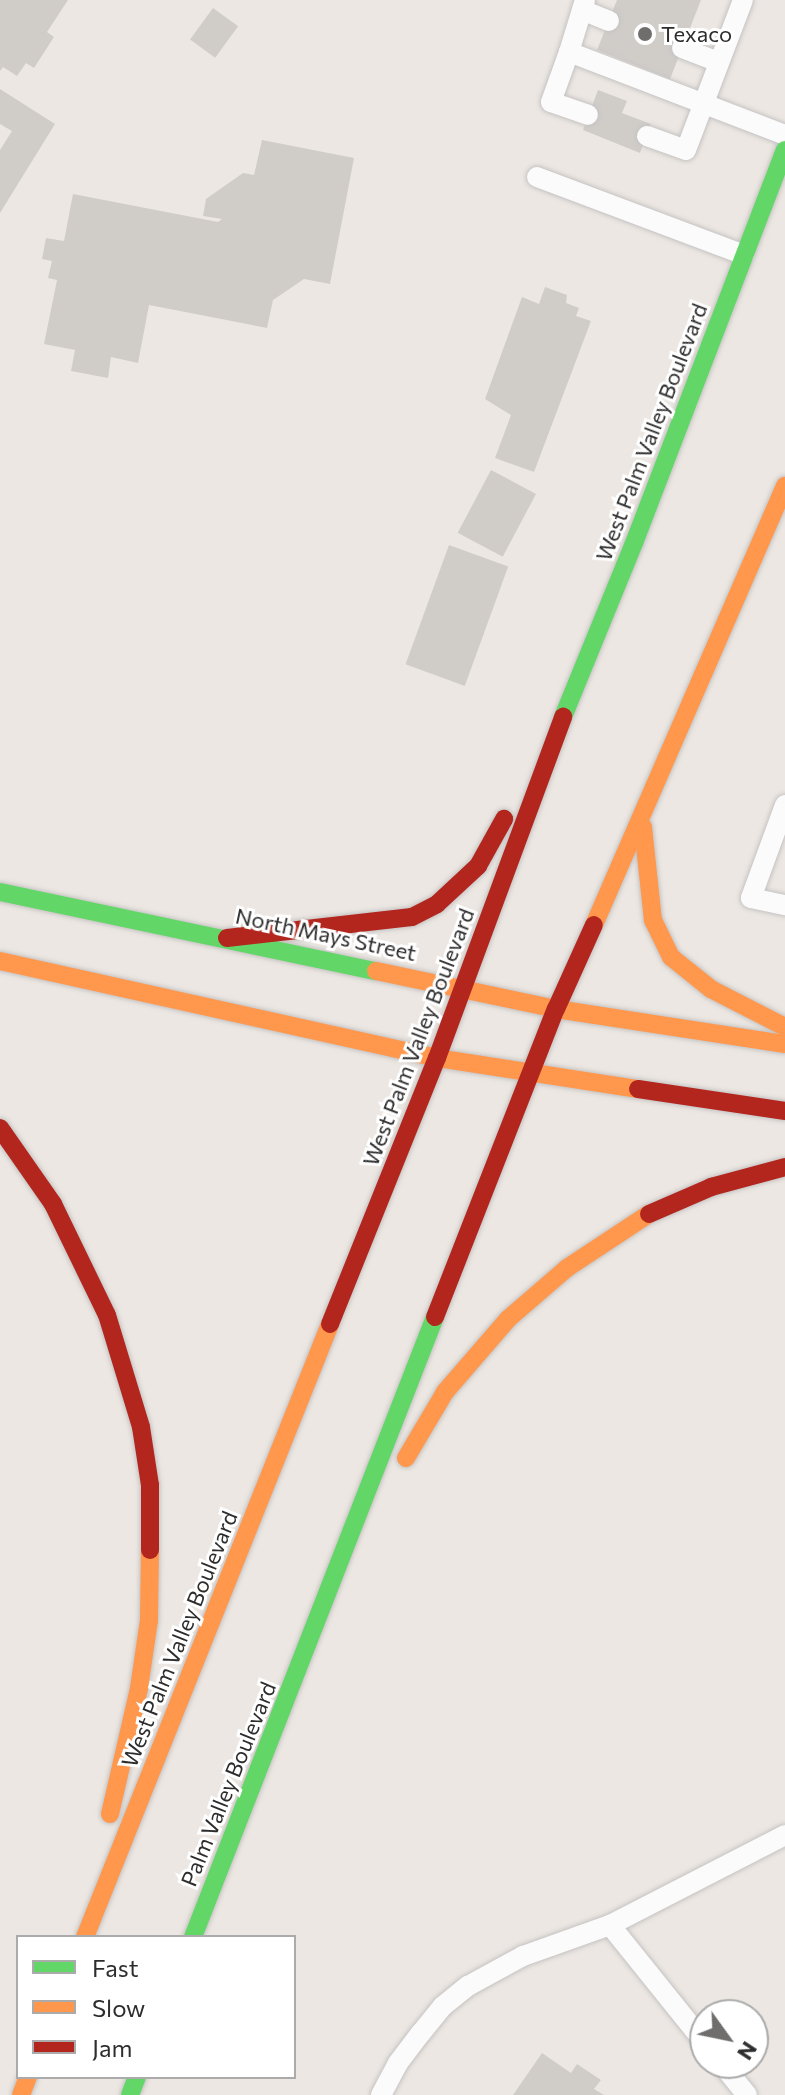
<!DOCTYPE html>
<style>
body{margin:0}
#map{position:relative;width:785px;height:2095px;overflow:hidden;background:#ece7e2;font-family:Commissioner,sans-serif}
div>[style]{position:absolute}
.building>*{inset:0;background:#d0cdc9;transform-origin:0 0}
.roads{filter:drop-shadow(0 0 2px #c5c3c3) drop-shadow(0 0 2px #c5c3c3)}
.lane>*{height:20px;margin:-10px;padding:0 10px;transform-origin:10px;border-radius:10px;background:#fcfbfb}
.fast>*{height:18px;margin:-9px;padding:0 9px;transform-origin:9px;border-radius:9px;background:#63d668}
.slow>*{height:18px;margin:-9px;padding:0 9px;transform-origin:9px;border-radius:9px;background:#ff974d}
.jam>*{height:18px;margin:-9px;padding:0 9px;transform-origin:9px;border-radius:9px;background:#b3261e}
.dots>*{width:22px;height:22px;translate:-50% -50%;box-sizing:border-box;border:4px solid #fff;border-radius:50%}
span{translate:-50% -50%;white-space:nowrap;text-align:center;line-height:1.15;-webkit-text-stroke:6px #fff;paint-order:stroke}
.poi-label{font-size:22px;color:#2d2d2d}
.left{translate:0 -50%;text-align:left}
.street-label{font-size:22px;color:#2d2d2d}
.legend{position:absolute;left:16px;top:1935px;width:280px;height:144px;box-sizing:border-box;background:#fff;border:2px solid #ababab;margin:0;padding:10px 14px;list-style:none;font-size:24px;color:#2d2d2d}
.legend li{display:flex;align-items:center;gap:16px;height:40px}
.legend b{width:40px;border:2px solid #ababab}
.north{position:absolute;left:689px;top:1999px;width:80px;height:80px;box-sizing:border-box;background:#fff;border:2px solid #ababab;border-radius:50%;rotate:123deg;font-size:22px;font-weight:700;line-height:32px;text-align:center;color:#2d2d2d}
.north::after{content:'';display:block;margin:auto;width:28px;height:36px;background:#706e6c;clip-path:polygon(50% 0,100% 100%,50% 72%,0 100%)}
</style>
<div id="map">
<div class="building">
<i style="clip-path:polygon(0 0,68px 0,47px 32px,54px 37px,34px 68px,26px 63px,17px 76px,3px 67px,0 71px)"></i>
<i style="clip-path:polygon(617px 0,701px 0,670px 79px,597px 50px)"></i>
<i style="left:213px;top:8px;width:31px;height:39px;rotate:36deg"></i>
<i style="clip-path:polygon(0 89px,55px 124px,0 213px,0 150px,12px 131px,0 124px)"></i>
<i style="clip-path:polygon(598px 90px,627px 101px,622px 113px,651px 124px,640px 153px,583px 130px)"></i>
<i style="clip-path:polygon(262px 140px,354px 158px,330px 284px,304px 279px,273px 300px,267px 328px,149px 305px,138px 363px,111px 357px,108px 378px,71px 371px,75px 350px,44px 344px,57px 280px,48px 278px,52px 261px,42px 259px,46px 238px,64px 241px,73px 194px,218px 222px,222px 219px,203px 216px,206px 199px,243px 173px,254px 175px)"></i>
<i style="clip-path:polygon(545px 287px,567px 295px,566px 303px,579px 308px,576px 316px,591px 321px,534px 472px,495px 458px,511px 415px,485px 399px,522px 297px,539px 304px)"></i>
<i style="left:491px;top:470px;width:51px;height:71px;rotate:28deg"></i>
<i style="left:449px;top:545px;width:63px;height:127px;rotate:20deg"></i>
<i style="clip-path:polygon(542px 2053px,571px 2073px,577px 2064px,601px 2080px,594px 2089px,604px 2095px,513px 2095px)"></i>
</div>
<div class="roads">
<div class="lane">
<i style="left:585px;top:0;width:54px;rotate:107.1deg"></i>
<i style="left:569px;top:52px;width:231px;rotate:21deg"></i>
<i style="left:582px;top:10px;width:29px;rotate:22deg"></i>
<i style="left:682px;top:48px;width:39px;rotate:21deg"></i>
<i style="left:569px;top:52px;width:53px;rotate:109.8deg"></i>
<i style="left:551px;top:102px;width:39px;rotate:19deg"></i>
<i style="left:647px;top:136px;width:41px;rotate:19.7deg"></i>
<i style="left:686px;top:150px;width:160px;rotate:-69.2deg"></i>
<i style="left:537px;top:177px;width:221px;rotate:20.6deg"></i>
<i style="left:785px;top:805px;width:99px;rotate:110.1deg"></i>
<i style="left:751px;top:898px;width:35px;rotate:12deg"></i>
<i style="left:610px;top:1925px;width:151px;rotate:51.2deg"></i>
<i style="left:721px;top:2063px;width:41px;rotate:50.9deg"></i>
<i style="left:381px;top:2095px;width:36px;rotate:-62deg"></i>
<i style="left:398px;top:2063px;width:38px;rotate:-53deg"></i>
<i style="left:421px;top:2033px;width:35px;rotate:-51deg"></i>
<i style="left:443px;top:2006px;width:32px;rotate:-39deg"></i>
<i style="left:468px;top:1986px;width:63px;rotate:-28.6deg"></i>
<i style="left:523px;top:1956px;width:92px;rotate:-19.6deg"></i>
<i style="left:610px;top:1925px;width:197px;rotate:-27.2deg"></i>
</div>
<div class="fast">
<i style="left:563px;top:717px;width:188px;rotate:-67.8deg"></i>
<i style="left:634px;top:543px;width:421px;rotate:-69deg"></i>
<i style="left:0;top:892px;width:384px;rotate:11.9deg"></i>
<i style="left:193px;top:1937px;width:666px;rotate:-68.68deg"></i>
<i style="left:130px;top:2095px;width:19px;rotate:-69deg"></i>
</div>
<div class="slow">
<i style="left:643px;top:827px;width:94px;rotate:83.9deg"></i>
<i style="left:653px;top:920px;width:41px;rotate:64.1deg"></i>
<i style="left:671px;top:957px;width:51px;rotate:38.7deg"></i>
<i style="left:711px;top:989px;width:83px;rotate:27.2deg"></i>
<i style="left:594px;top:925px;width:479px;rotate:-66.5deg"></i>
<i style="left:0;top:961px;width:448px;rotate:12.5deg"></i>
<i style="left:437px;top:1058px;width:203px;rotate:8.8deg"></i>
<i style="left:376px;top:971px;width:184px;rotate:11.9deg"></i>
<i style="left:556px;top:1009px;width:232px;rotate:8.7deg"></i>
<i style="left:406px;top:1458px;width:77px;rotate:-59.4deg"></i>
<i style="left:445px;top:1392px;width:96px;rotate:-49.2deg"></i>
<i style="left:508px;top:1319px;width:78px;rotate:-40.8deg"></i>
<i style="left:567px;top:1268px;width:98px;rotate:-33.4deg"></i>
<i style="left:110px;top:1814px;width:129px;rotate:-77deg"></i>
<i style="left:139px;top:1688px;width:69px;rotate:-81.6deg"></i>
<i style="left:149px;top:1620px;width:70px;rotate:-89.2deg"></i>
<i style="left:85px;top:1937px;width:660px;rotate:-68.21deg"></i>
<i style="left:21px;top:2095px;width:19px;rotate:-69deg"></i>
</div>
<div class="jam">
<i style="left:227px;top:938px;width:186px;rotate:-6.5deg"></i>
<i style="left:412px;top:917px;width:28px;rotate:-27deg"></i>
<i style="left:437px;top:904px;width:56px;rotate:-42.8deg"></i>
<i style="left:478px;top:866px;width:54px;rotate:-61deg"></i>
<i style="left:638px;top:1089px;width:149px;rotate:8.5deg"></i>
<i style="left:0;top:1128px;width:93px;rotate:55.1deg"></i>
<i style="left:53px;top:1204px;width:123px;rotate:64.1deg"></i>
<i style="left:107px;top:1315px;width:117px;rotate:73.1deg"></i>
<i style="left:141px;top:1427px;width:59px;rotate:81.2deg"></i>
<i style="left:150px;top:1485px;width:65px;rotate:90deg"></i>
<i style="left:649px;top:1214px;width:68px;rotate:-23.5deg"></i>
<i style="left:711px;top:1187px;width:77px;rotate:-15.1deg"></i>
<i style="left:435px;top:1317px;width:331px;rotate:-68.6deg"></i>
<i style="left:556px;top:1009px;width:92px;rotate:-65.7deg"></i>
<i style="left:330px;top:1324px;width:287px;rotate:-68.1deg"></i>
<i style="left:437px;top:1058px;width:364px;rotate:-69.7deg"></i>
</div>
</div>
<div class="dots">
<i style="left:645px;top:34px;background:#706e6c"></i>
</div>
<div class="poi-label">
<span class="left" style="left:661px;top:34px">Texaco</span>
</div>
<div class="street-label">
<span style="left:651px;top:432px;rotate:-69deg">West Palm Valley Boulevard</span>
<span style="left:326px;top:934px;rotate:12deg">North Mays Street</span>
<span style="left:418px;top:1037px;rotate:-69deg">West Palm Valley Boulevard</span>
<span style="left:179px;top:1639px;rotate:-68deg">West Palm Valley Boulevard</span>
<span style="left:228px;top:1784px;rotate:-68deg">Palm Valley Boulevard</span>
</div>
<ul class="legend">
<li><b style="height:10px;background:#63d668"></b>Fast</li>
<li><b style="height:10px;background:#ff974d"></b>Slow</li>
<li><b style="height:10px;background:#b3261e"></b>Jam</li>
</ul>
<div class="north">N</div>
</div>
